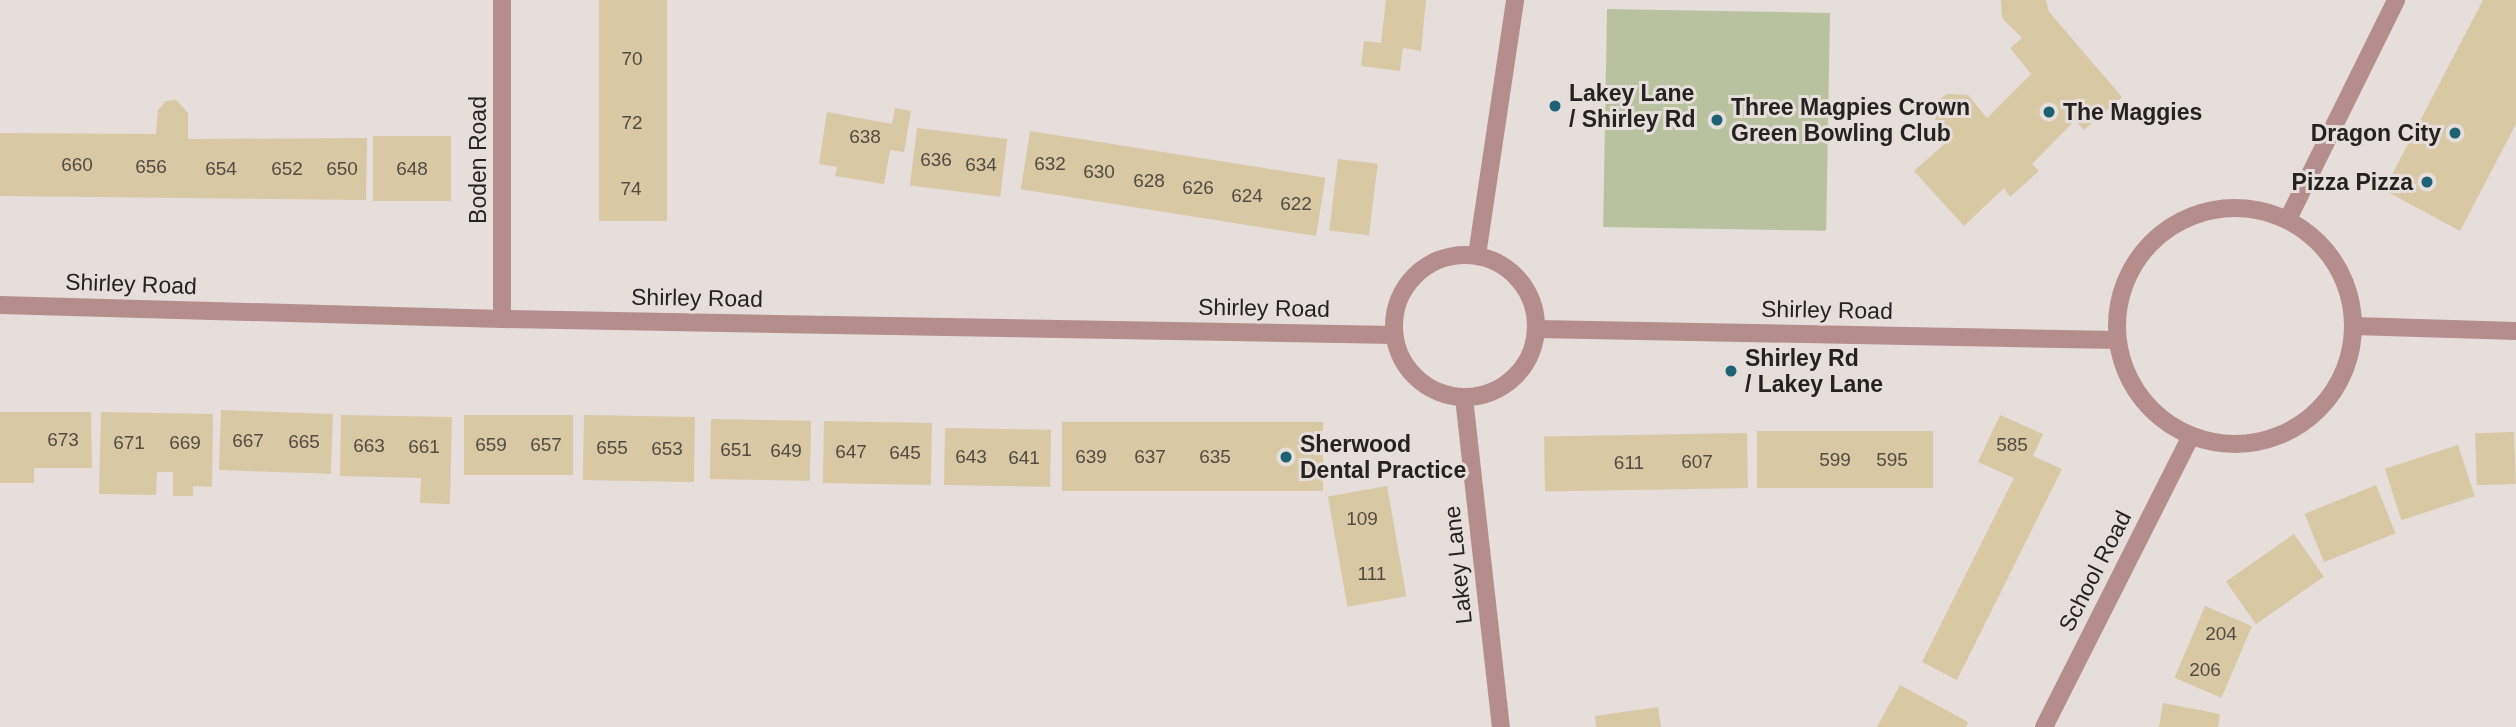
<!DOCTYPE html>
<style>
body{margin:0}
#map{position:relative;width:2516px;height:727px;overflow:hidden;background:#e5dedb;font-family:Arial,sans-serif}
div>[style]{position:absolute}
.green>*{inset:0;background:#b9c29f;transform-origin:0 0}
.building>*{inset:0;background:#d8c8a4;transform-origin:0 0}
.minor>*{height:18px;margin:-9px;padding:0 9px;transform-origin:9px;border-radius:9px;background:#b68d8d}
.tertiary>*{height:18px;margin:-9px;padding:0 9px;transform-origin:9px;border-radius:9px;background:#b68d8d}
.tertiary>.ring{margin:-9px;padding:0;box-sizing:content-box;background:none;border:18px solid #b68d8d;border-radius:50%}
.dots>*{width:19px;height:19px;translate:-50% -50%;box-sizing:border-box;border:4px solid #e5dedb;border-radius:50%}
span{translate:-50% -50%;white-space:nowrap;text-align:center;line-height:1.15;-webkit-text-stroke:6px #e5dedb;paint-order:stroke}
.number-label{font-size:19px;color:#524c42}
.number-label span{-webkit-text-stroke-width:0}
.poi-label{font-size:23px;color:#252221;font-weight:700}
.left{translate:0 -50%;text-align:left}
.right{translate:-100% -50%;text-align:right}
.street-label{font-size:23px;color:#252221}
</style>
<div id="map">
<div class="green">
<i style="left:1607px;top:9px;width:223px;height:218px;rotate:1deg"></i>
</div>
<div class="building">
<i style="left:599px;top:0;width:68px;height:221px"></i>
<i style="clip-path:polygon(1386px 0,1426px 0,1421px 51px,1403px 48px,1400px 71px,1361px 66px,1364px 41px,1381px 43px)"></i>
<i style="clip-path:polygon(2001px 0,2046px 0,2049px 12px,2122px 97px,2084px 130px,2075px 120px,2032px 164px,2039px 171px,2010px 197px,2004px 188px,1964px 226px,1914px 171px,1948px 141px,1935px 120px,1940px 99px,1947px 94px,1968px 95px,1987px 118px,2031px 74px,2010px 48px,2022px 38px,2002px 18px)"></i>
<i style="clip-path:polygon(2483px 0,2516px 0,2516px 124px,2460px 231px,2384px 190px)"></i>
<i style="clip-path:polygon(176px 100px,188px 113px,188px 139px,367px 138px,366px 200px,0 196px,0 133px,156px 134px,158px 110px,166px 101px)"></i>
<i style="clip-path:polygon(895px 108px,911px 111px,904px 152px,890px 150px,884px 184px,835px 176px,837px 167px,819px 164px,827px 112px,892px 124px)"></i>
<i style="left:917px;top:128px;width:91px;height:58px;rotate:7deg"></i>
<i style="left:1030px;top:131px;width:299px;height:59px;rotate:9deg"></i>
<i style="left:451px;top:136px;width:65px;height:78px;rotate:90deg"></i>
<i style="left:1338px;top:159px;width:40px;height:72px;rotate:7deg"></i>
<i style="left:221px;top:410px;width:112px;height:60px;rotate:2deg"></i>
<i style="clip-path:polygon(0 412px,91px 412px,92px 468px,34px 468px,34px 483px,0 483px)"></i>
<i style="clip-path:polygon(101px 412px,213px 414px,212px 487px,193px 486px,193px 496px,173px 496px,173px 472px,157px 472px,156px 495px,99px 494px)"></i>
<i style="clip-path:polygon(341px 415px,452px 417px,450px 504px,420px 503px,421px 478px,340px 476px)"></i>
<i style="left:464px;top:415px;width:109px;height:60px"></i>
<i style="left:584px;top:415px;width:111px;height:65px;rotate:1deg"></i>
<i style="clip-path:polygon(2000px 415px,2043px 434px,2033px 456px,2062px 469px,1957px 680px,1922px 662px,2014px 478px,1978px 462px)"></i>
<i style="left:711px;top:419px;width:100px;height:60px;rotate:1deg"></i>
<i style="left:824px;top:421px;width:108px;height:62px;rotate:1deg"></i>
<i style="left:1062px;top:422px;width:261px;height:69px"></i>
<i style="left:945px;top:428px;width:106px;height:57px;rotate:1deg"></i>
<i style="left:1933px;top:431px;width:57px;height:176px;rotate:90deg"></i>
<i style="left:2514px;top:432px;width:52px;height:39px;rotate:88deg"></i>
<i style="left:1747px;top:433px;width:55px;height:203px;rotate:89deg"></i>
<i style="left:2458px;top:445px;width:54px;height:77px;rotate:72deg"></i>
<i style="left:2376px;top:485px;width:52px;height:77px;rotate:68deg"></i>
<i style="left:1387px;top:486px;width:112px;height:60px;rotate:80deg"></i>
<i style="left:2294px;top:534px;width:52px;height:83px;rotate:55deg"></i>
<i style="left:2205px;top:606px;width:51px;height:78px;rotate:23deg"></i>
<i style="clip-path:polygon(1900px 685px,1968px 722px,1966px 727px,1877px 727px)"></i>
<i style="clip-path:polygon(2163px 703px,2220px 714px,2218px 727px,2159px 727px)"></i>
<i style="clip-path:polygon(1658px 707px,1661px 727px,1596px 727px,1595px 716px)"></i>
</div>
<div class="minor">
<i style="left:502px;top:0;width:319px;rotate:90deg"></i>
</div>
<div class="tertiary">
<i class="ring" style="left:2117px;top:208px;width:218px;height:218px"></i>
<i style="left:2288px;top:219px;width:244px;rotate:-63.7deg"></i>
<i class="ring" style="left:1394px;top:255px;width:124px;height:124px"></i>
<i style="left:1477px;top:255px;width:258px;rotate:-81.5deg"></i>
<i style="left:0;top:305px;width:502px;rotate:1.6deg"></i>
<i style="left:502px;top:319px;width:892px;rotate:1.03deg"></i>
<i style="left:2354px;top:326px;width:162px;rotate:1.8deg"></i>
<i style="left:1537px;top:329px;width:580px;rotate:1.09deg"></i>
<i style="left:1464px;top:398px;width:331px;rotate:83.6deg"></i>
<i style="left:2044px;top:727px;width:326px;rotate:-63.2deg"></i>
</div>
<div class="dots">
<i style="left:1555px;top:106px;background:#1d6174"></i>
<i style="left:2049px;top:112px;background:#1d6174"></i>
<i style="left:1717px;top:120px;background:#1d6174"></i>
<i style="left:2455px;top:133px;background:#1d6174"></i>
<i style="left:2427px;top:182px;background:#1d6174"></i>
<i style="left:1731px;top:371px;background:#1d6174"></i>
<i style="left:1286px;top:457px;background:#1d6174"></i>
</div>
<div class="number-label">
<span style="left:632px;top:59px">70</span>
<span style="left:632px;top:123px">72</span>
<span style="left:865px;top:137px">638</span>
<span style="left:936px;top:160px">636</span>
<span style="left:1050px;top:164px">632</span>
<span style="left:77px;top:165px">660</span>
<span style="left:981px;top:165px">634</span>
<span style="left:151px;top:167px">656</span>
<span style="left:221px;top:169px">654</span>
<span style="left:287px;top:169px">652</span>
<span style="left:342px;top:169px">650</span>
<span style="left:412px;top:169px">648</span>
<span style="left:1099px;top:172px">630</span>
<span style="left:1149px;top:181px">628</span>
<span style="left:1198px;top:188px">626</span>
<span style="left:631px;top:189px">74</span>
<span style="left:1247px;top:196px">624</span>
<span style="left:1296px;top:204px">622</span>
<span style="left:63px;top:440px">673</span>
<span style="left:248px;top:441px">667</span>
<span style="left:304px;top:442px">665</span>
<span style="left:129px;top:443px">671</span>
<span style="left:185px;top:443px">669</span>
<span style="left:491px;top:445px">659</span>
<span style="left:546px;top:445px">657</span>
<span style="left:2012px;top:445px">585</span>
<span style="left:369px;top:446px">663</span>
<span style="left:424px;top:447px">661</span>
<span style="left:612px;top:448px">655</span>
<span style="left:667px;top:449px">653</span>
<span style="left:736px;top:450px">651</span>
<span style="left:786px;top:451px">649</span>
<span style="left:851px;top:452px">647</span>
<span style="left:905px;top:453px">645</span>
<span style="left:971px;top:457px">643</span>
<span style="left:1091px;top:457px">639</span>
<span style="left:1150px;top:457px">637</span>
<span style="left:1215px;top:457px">635</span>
<span style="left:1024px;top:458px">641</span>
<span style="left:1835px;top:460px">599</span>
<span style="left:1892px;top:460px">595</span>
<span style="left:1697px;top:462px">607</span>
<span style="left:1629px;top:463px">611</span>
<span style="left:1362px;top:519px">109</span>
<span style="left:1372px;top:574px">111</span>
<span style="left:2221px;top:634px">204</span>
<span style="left:2205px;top:670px">206</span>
</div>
<div class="poi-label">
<span class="left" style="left:1569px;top:106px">Lakey Lane<br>/ Shirley Rd</span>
<span class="left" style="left:1731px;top:120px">Three Magpies Crown<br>Green Bowling Club</span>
<span class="left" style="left:2063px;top:112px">The Maggies</span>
<span class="right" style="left:2441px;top:133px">Dragon City</span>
<span class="right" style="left:2413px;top:182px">Pizza Pizza</span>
<span class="left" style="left:1745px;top:371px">Shirley Rd<br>/ Lakey Lane</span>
<span class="left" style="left:1300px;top:457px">Sherwood<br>Dental Practice</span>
</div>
<div class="street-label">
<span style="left:478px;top:160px;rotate:-90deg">Boden Road</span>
<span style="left:131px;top:284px;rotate:2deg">Shirley Road</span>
<span style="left:697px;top:298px;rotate:1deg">Shirley Road</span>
<span style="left:1264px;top:308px;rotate:1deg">Shirley Road</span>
<span style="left:1827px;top:310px;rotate:1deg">Shirley Road</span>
<span style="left:1458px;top:565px;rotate:-96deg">Lakey Lane</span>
<span style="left:2095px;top:571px;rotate:-63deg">School Road</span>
</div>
</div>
